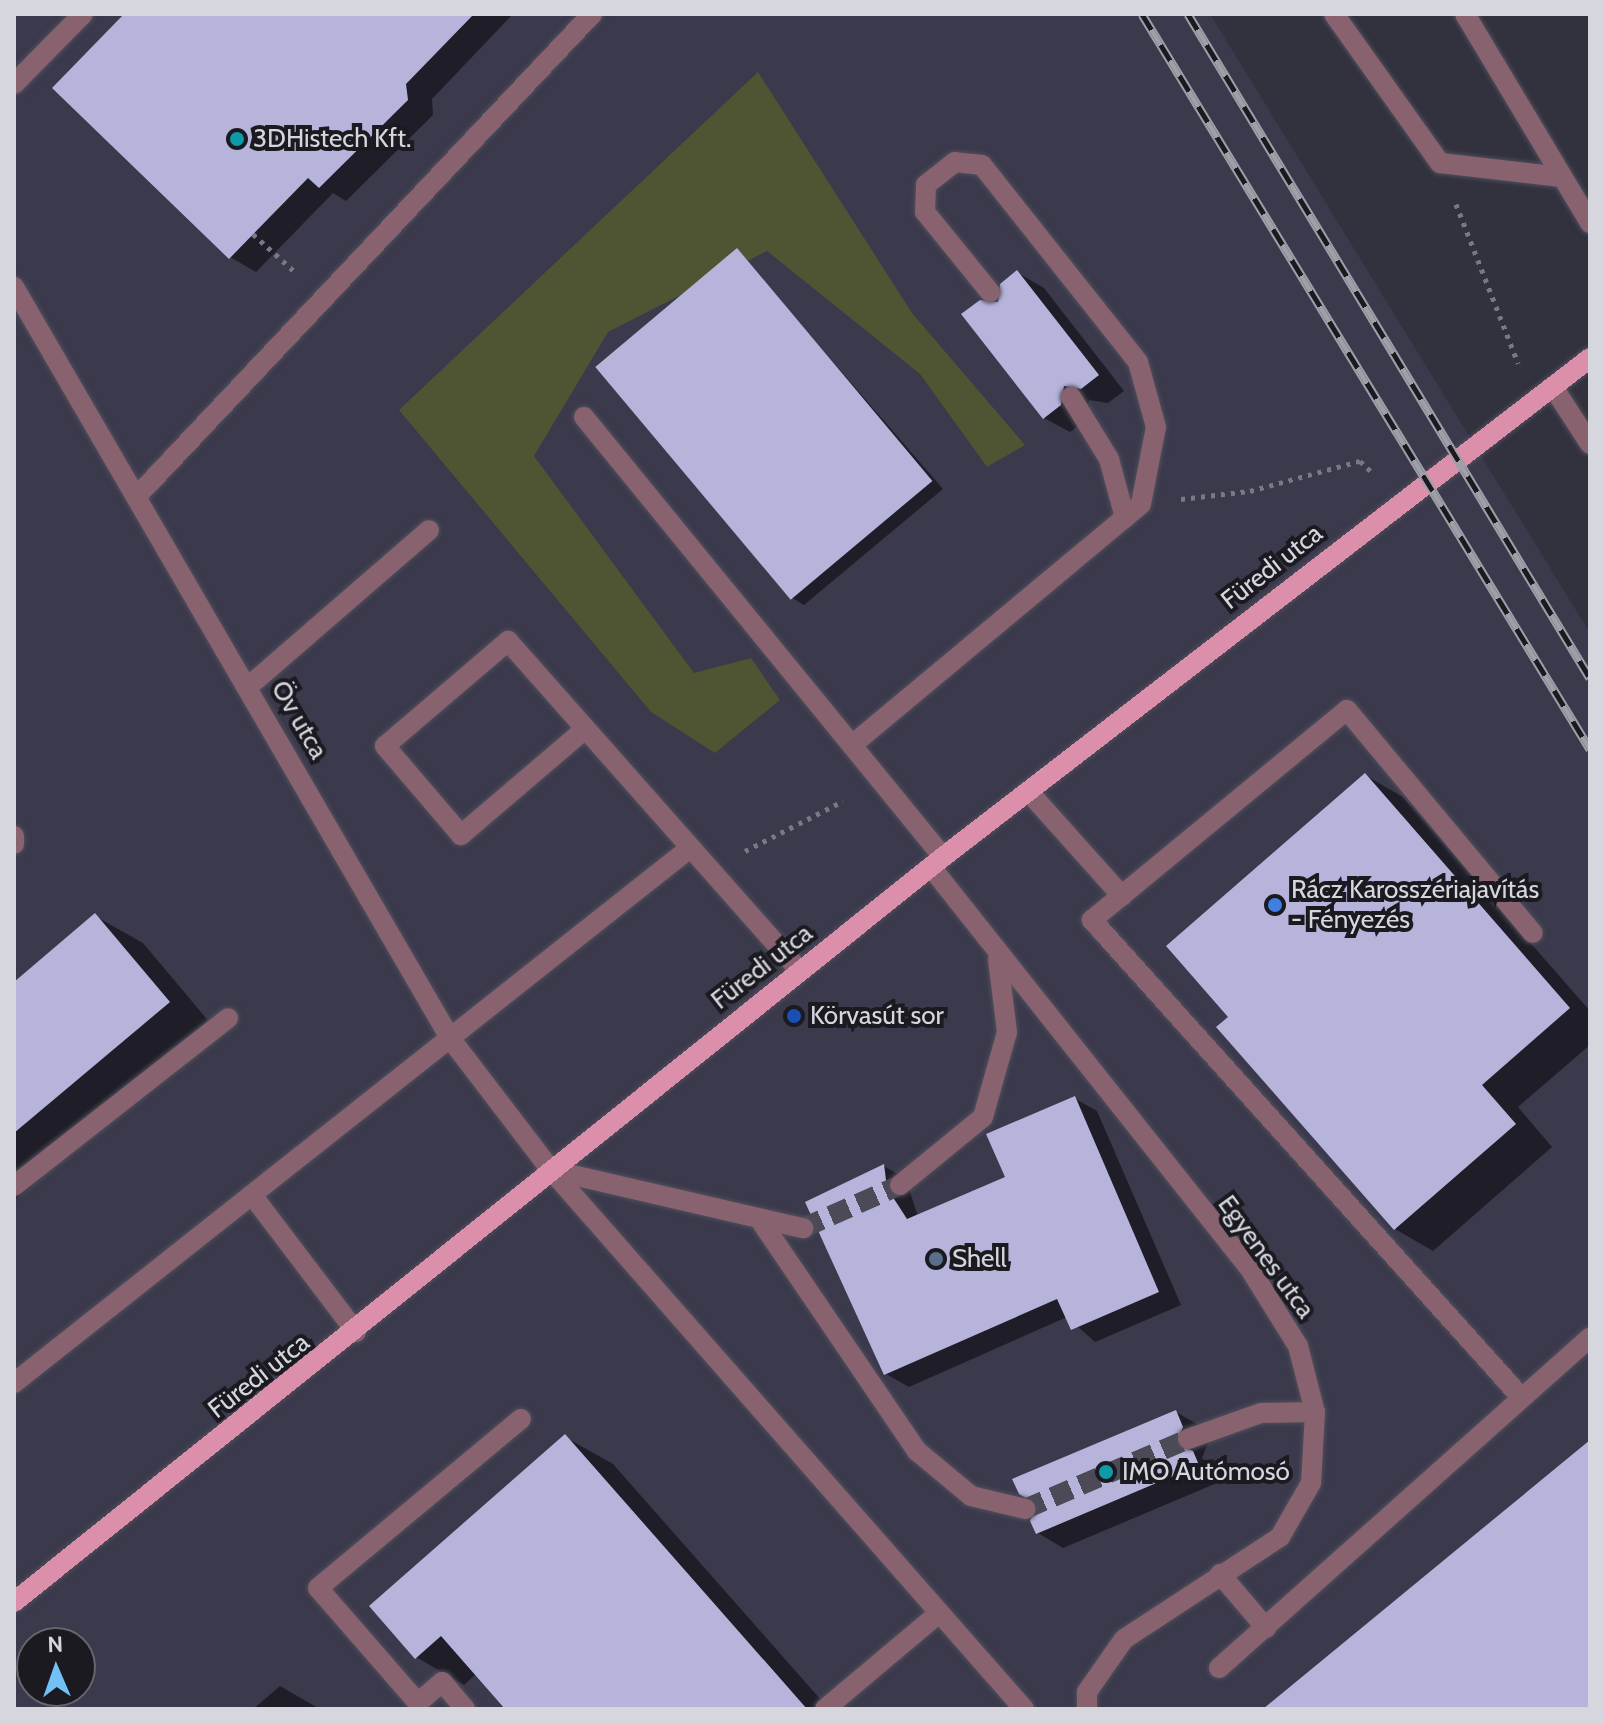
<!DOCTYPE html>
<meta charset="utf-8">
<style>
body{margin:0}
#map{position:relative;width:1604px;height:1723px;overflow:hidden;background:#32313e;font-family:Cabin,sans-serif}
div>[style]{position:absolute}
.built>*{inset:0;background:#3b394c}
.green>*{inset:0;background:#4f5432}
.shadow>*{inset:0;background:#0007}
.building>*{inset:0;background:#b7b4dc;transform-origin:0 0}
.minor-tunnel>*{height:20px;margin-top:-10px;transform-origin:0;background:repeating-linear-gradient(90deg,#4b4a56 0 20px,transparent 0 30px)}
.path>*{height:5px;margin-top:-2.5px;transform-origin:0;background:repeating-linear-gradient(90deg,#797983 0 4px,transparent 0 10px)}
.roads{filter:drop-shadow(0 0 2px #504f5b) drop-shadow(0 0 2px #504f5b)}
.minor>*{height:20px;margin:-10px;padding:0 10px;transform-origin:10px;border-radius:10px;background:#88626f}
.major>*{height:20px;margin:-10px;padding:0 10px;transform-origin:10px;border-radius:10px;background:#db8faa}
.rail>*{height:9px;margin-top:-4.5px;transform-origin:0;background:repeating-linear-gradient(90deg,#1a1a20 0 18px,#9f9fa8 0 36px);box-sizing:border-box;border-block:2px solid #9f9fa8}
.dots>*{width:22px;height:22px;translate:-50% -50%;box-sizing:border-box;border:4px solid #1a1a20;border-radius:50%}
span{translate:-50% -50%;white-space:nowrap;text-align:center;line-height:1.15;-webkit-text-stroke:8px #1a1a20;paint-order:stroke}
.poi-label{font-size:26px;color:#d6d6de}
.left{translate:0 -50%;text-align:left}
.street-label{font-size:26px;color:#d6d6de}
.frame{position:absolute;inset:0;border:16px solid #d6d6de;pointer-events:none}
.north{position:absolute;left:16px;top:1627px;width:80px;height:80px;box-sizing:border-box;background:#1a1a20;border:2px solid #65656c;border-radius:50%;rotate:358deg;font-size:22px;font-weight:700;line-height:32px;text-align:center;color:#d6d6de}
.north::after{content:'';display:block;margin:auto;width:28px;height:36px;background:#72c1f5;clip-path:polygon(50% 0,100% 100%,50% 72%,0 100%)}
</style>
<div id="map">
<div class="built">
<i style="clip-path:polygon(evenodd,14px 14px,1210px 14px,1590px 633px,1590px 1709px,14px 1709px,14px 14px,32px 1643px,80px 1643px,80px 1691px,32px 1691px,32px 1643px)"></i>
</div>
<div class="green">
<i style="clip-path:polygon(758px 72px,912px 313px,1025px 445px,987px 467px,920px 374px,767px 251px,608px 332px,534px 456px,694px 673px,751px 658px,780px 700px,715px 753px,651px 712px,399px 410px)"></i>
</div>
<div class="shadow">
<i style="clip-path:polygon(127px 14px,513px 14px,432px 99px,433px 115px,346px 201px,333px 193px,256px 272px,230px 257px)"></i>
<i style="clip-path:polygon(737px 251px,943px 489px,804px 605px,791px 597px)"></i>
<i style="clip-path:polygon(1018px 273px,1044px 288px,1124px 391px,1108px 403px,1089px 400px,1086px 420px,1070px 432px,1044px 418px,999px 305px)"></i>
<i style="clip-path:polygon(1365px 775px,1403px 797px,1590px 1011px,1590px 1045px,1518px 1107px,1552px 1147px,1433px 1251px,1395px 1229px,1231px 1017px)"></i>
<i style="clip-path:polygon(95px 916px,143px 943px,216px 1030px,14px 1201px,14px 984px)"></i>
<i style="clip-path:polygon(1074px 1098px,1097px 1111px,1181px 1305px,1095px 1342px,1067px 1317px,909px 1387px,886px 1374px,884px 1166px,906px 1179px,918px 1217px,1008px 1178px)"></i>
<i style="clip-path:polygon(1176px 1412px,1202px 1427px,1208px 1443px,1202px 1458px,1224px 1480px,1063px 1548px,1038px 1533px)"></i>
<i style="clip-path:polygon(565px 1437px,613px 1464px,829px 1709px,508px 1709px,477px 1673px,464px 1685px,416px 1657px)"></i>
<i style="clip-path:polygon(280px 1686px,318px 1708px,318px 1709px,253px 1709px)"></i>
</div>
<div class="building">
<i style="clip-path:polygon(124px 14px,474px 14px,406px 84px,408px 100px,319px 188px,308px 178px,229px 259px,52px 88px)"></i>
<i style="left:737px;top:248px;width:304px;height:185px;rotate:50deg"></i>
<i style="clip-path:polygon(1017px 270px,1099px 375px,1081px 389px,1064px 386px,1061px 405px,1043px 419px,961px 314px,980px 300px,998px 302px,1000px 284px)"></i>
<i style="clip-path:polygon(1365px 773px,1570px 1008px,1482px 1085px,1516px 1124px,1394px 1230px,1216px 1027px,1228px 1017px,1166px 946px)"></i>
<i style="clip-path:polygon(95px 913px,170px 1002px,14px 1133px,14px 982px)"></i>
<i style="clip-path:polygon(1075px 1096px,1159px 1292px,1071px 1330px,1057px 1299px,884px 1375px,805px 1202px,884px 1164px,887px 1188px,907px 1219px,1005px 1177px,986px 1134px)"></i>
<i style="clip-path:polygon(1176px 1410px,1183px 1427px,1176px 1444px,1193px 1451px,1199px 1465px,1036px 1534px,1030px 1521px,1037px 1505px,1019px 1494px,1012px 1479px)"></i>
<i style="clip-path:polygon(565px 1434px,807px 1709px,505px 1709px,441px 1636px,415px 1659px,369px 1606px)"></i>
<i style="clip-path:polygon(1590px 1440px,1590px 1709px,1263px 1709px)"></i>
</div>
<div class="minor-tunnel">
<i style="left:803px;top:1228px;width:106px;rotate:-23.9deg"></i>
<i style="left:1025px;top:1509px;width:177px;rotate:-23.2deg"></i>
</div>
<div class="path">
<i style="left:1456px;top:204px;width:171px;rotate:68.7deg"></i>
<i style="left:253px;top:234px;width:55px;rotate:42.1deg"></i>
<i style="left:1181px;top:499px;width:69px;rotate:-6.6deg"></i>
<i style="left:1250px;top:491px;width:114px;rotate:-15.3deg"></i>
<i style="left:1360px;top:461px;width:19px;rotate:43deg"></i>
<i style="left:745px;top:851px;width:110px;rotate:-27deg"></i>
</div>
<div class="roads">
<div class="minor">
<i style="left:1334px;top:14px;width:183px;rotate:54.6deg"></i>
<i style="left:1440px;top:163px;width:122px;rotate:6.6deg"></i>
<i style="left:1465px;top:14px;width:244px;rotate:59.1deg"></i>
<i style="left:14px;top:84px;width:98px;rotate:-45.4deg"></i>
<i style="left:14px;top:287px;width:868px;rotate:59.86deg"></i>
<i style="left:450px;top:1038px;width:166px;rotate:52.6deg"></i>
<i style="left:551px;top:1170px;width:717px;rotate:48.73deg"></i>
<i style="left:1553px;top:387px;width:68px;rotate:57deg"></i>
<i style="left:1071px;top:397px;width:73px;rotate:58.5deg"></i>
<i style="left:1109px;top:459px;width:61px;rotate:74.8deg"></i>
<i style="left:584px;top:417px;width:568px;rotate:50.79deg"></i>
<i style="left:140px;top:493px;width:659px;rotate:-46.66deg"></i>
<i style="left:249px;top:686px;width:238px;rotate:-40.9deg"></i>
<i style="left:584px;top:730px;width:162px;rotate:139.5deg"></i>
<i style="left:461px;top:835px;width:117px;rotate:-130.5deg"></i>
<i style="left:385px;top:746px;width:162px;rotate:-40.5deg"></i>
<i style="left:508px;top:641px;width:439px;rotate:48.5deg"></i>
<i style="left:852px;top:745px;width:376px;rotate:-39.8deg"></i>
<i style="left:1141px;top:504px;width:78px;rotate:-79deg"></i>
<i style="left:1156px;top:427px;width:67px;rotate:-105.5deg"></i>
<i style="left:1138px;top:362px;width:251px;rotate:-128.4deg"></i>
<i style="left:982px;top:165px;width:27px;rotate:-174deg"></i>
<i style="left:955px;top:162px;width:37px;rotate:142deg"></i>
<i style="left:926px;top:185px;width:27px;rotate:92deg"></i>
<i style="left:925px;top:212px;width:103px;rotate:50.9deg"></i>
<i style="left:1028px;top:791px;width:141px;rotate:48.2deg"></i>
<i style="left:14px;top:836px;width:8px;rotate:90deg"></i>
<i style="left:931px;top:867px;width:513px;rotate:51.57deg"></i>
<i style="left:1250px;top:1269px;width:91px;rotate:58.1deg"></i>
<i style="left:1298px;top:1346px;width:68px;rotate:75.6deg"></i>
<i style="left:1315px;top:1412px;width:71px;rotate:93.2deg"></i>
<i style="left:1311px;top:1483px;width:62px;rotate:119.9deg"></i>
<i style="left:1280px;top:1537px;width:186px;rotate:146.8deg"></i>
<i style="left:1124px;top:1639px;width:65px;rotate:124.9deg"></i>
<i style="left:1087px;top:1692px;width:17px;rotate:90deg"></i>
<i style="left:551px;top:1170px;width:259px;rotate:13deg"></i>
<i style="left:900px;top:1185px;width:107px;rotate:-39.3deg"></i>
<i style="left:983px;top:1117px;width:88px;rotate:-74.2deg"></i>
<i style="left:1007px;top:1032px;width:73px;rotate:-97.1deg"></i>
<i style="left:14px;top:1186px;width:272px;rotate:-38.1deg"></i>
<i style="left:252px;top:1195px;width:172px;rotate:52.8deg"></i>
<i style="left:762px;top:1223px;width:276px;rotate:55.8deg"></i>
<i style="left:917px;top:1451px;width:70px;rotate:39.8deg"></i>
<i style="left:971px;top:1496px;width:56px;rotate:13.5deg"></i>
<i style="left:14px;top:1383px;width:862px;rotate:-38.36deg"></i>
<i style="left:1521px;top:1397px;width:642px;rotate:-131.97deg"></i>
<i style="left:1092px;top:920px;width:330px;rotate:-39.5deg"></i>
<i style="left:1347px;top:710px;width:290px;rotate:50.2deg"></i>
<i style="left:1188px;top:1439px;width:77px;rotate:-19.6deg"></i>
<i style="left:1261px;top:1413px;width:54px;rotate:-1.1deg"></i>
<i style="left:1220px;top:1574px;width:71px;rotate:49.6deg"></i>
<i style="left:1219px;top:1668px;width:497px;rotate:-41.7deg"></i>
<i style="left:465px;top:1709px;width:35px;rotate:-130deg"></i>
<i style="left:442px;top:1682px;width:32px;rotate:139deg"></i>
<i style="left:418px;top:1703px;width:152px;rotate:-131deg"></i>
<i style="left:318px;top:1588px;width:264px;rotate:-39.8deg"></i>
<i style="left:825px;top:1709px;width:149px;rotate:-40.1deg"></i>
</div>
<div class="major">
<i style="left:14px;top:1602px;width:1191px;rotate:-38.73deg"></i>
<i style="left:943px;top:857px;width:817px;rotate:-37.64deg"></i>
</div>
</div>
<div class="rail">
<i style="left:1142px;top:14px;width:861px;rotate:58.64deg"></i>
<i style="left:1188px;top:14px;width:776px;rotate:58.81deg"></i>
</div>
<div class="dots">
<i style="left:237px;top:139px;background:#0f9aa8"></i>
<i style="left:1275px;top:905px;background:#3f7fe0"></i>
<i style="left:794px;top:1016px;background:#1a4fb4"></i>
<i style="left:936px;top:1259px;background:#5c6f8a"></i>
<i style="left:1106px;top:1472px;background:#0f9aa8"></i>
</div>
<div class="poi-label">
<span class="left" style="left:253px;top:139px">3DHistech Kft.</span>
<span class="left" style="left:1291px;top:905px">Rácz Karosszériajavítás<br>- Fényezés</span>
<span class="left" style="left:810px;top:1016px">Körvasút sor</span>
<span class="left" style="left:952px;top:1259px">Shell</span>
<span class="left" style="left:1122px;top:1472px">IMO Autómosó</span>
</div>
<div class="street-label">
<span style="left:1272px;top:567px;rotate:-38deg">Füredi utca</span>
<span style="left:299px;top:720px;rotate:60deg">Öv utca</span>
<span style="left:762px;top:967px;rotate:-38deg">Füredi utca</span>
<span style="left:1266px;top:1257px;rotate:54deg">Egyenes utca</span>
<span style="left:259px;top:1376px;rotate:-38deg">Füredi utca</span>
</div>
<div class="frame"></div>
<div class="north">N</div>
</div>
